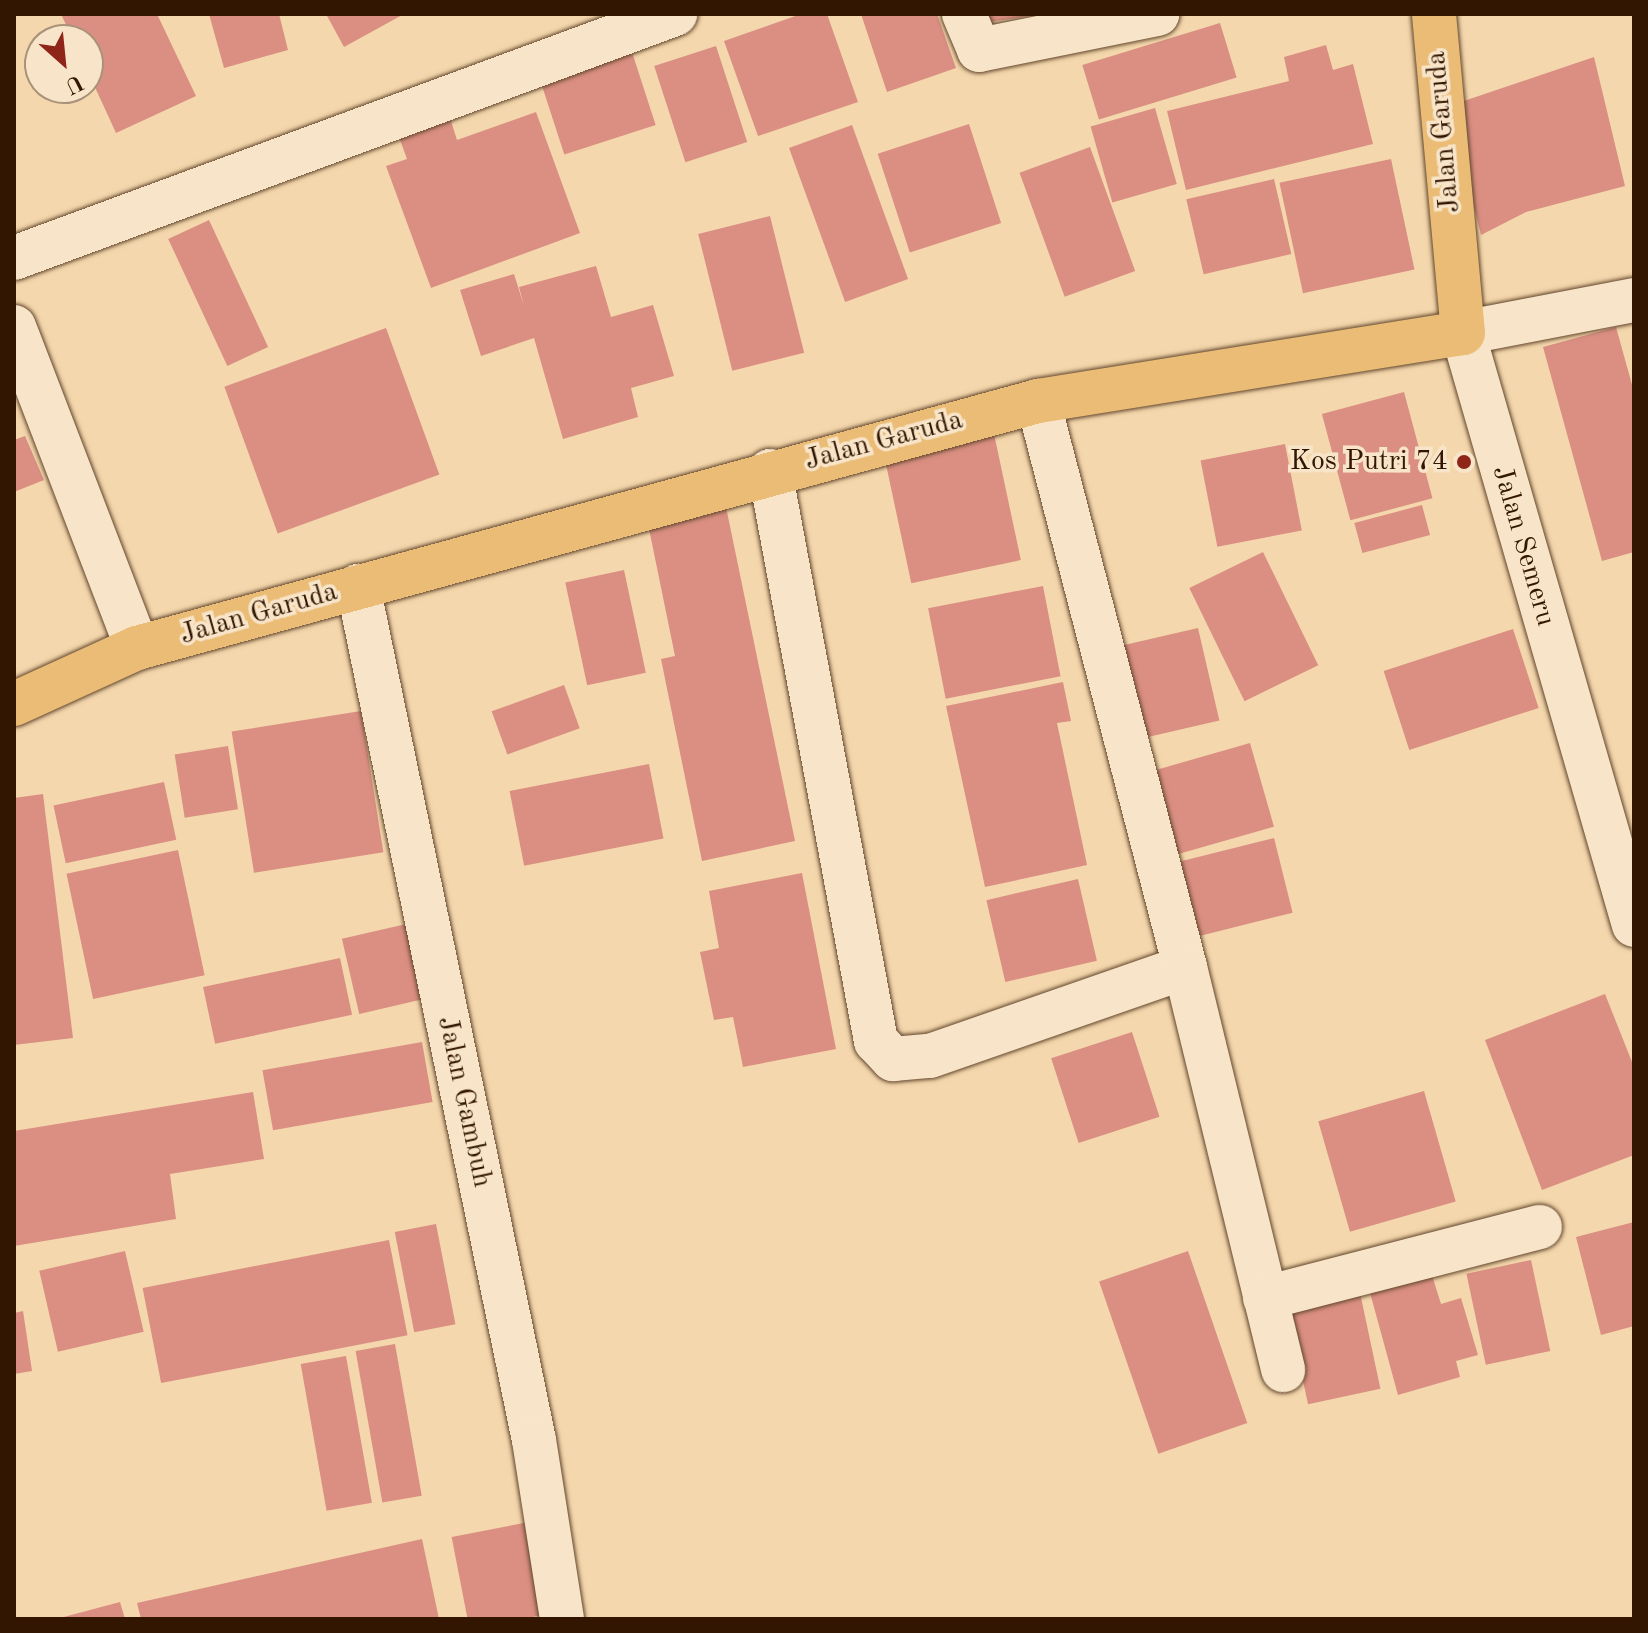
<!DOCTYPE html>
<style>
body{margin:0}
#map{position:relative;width:1648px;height:1633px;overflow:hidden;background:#f4d7ac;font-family:"Old Standard TT",serif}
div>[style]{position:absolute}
.building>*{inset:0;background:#da8f82;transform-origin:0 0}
.roads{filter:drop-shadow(0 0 2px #62462c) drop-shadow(0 0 2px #62462c)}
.minor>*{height:44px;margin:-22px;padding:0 22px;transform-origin:22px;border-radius:22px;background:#f8e5c9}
.major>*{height:44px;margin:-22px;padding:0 22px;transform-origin:22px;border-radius:22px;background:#eabc76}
.dots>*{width:22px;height:22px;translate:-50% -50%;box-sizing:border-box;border:4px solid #f8e5c9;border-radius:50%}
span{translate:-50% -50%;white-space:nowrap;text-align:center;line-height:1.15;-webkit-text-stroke:7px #f8e5c9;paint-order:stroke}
.street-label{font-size:28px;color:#321601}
.poi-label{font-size:28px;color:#321601}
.right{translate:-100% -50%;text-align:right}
.frame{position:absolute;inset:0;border:16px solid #321601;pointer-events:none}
.north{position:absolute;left:24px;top:24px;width:80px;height:80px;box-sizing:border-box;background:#f8e5c9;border:2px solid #a99279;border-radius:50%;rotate:153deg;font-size:22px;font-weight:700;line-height:32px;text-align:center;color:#321601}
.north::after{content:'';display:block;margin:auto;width:28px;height:36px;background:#8f2418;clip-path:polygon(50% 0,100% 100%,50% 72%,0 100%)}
</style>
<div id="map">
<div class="building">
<i style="clip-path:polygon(61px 14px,157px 14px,196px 96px,116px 133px,88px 72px,88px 40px,73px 40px)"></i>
<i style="clip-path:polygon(209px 14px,279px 14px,288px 50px,224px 68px)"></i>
<i style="clip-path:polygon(326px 14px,404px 14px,344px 47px)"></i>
<i style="clip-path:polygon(801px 14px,827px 14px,858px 102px,758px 136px,724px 41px)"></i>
<i style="clip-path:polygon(861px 14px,937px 14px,956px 68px,887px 92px)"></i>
<i style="clip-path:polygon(979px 14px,1028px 14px,1029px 16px,982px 23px)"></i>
<i style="left:1220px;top:23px;width:57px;height:144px;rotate:73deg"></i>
<i style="clip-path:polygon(1326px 45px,1333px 70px,1353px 64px,1373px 144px,1186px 190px,1167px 111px,1289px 81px,1284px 57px)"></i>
<i style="left:630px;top:46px;width:83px;height:96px;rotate:72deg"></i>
<i style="left:716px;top:46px;width:101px;height:65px;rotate:72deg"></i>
<i style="clip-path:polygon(1594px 57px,1625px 186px,1526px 212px,1481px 235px,1449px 106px)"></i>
<i style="left:1155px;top:108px;width:79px;height:67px;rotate:74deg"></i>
<i style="clip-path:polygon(536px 112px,580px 233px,431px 288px,386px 166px,407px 159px,399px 137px,450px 118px,457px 140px)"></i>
<i style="left:969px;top:124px;width:104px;height:96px;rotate:72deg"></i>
<i style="left:852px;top:125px;width:164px;height:67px;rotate:70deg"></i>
<i style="left:1090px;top:147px;width:132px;height:75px;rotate:70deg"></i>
<i style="left:1391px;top:159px;width:113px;height:114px;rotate:78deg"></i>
<i style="left:1274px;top:179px;width:77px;height:90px;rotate:77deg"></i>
<i style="left:770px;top:216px;width:141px;height:74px;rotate:76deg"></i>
<i style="left:209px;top:220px;width:140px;height:45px;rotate:65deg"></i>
<i style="clip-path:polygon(596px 266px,611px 317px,653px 305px,674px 376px,631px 388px,638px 417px,563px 439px,534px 338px,481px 356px,460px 290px,514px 274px,524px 306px,519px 287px)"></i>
<i style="clip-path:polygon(1616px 327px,1634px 392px,1634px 552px,1602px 561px,1543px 347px)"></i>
<i style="left:386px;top:328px;width:156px;height:172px;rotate:70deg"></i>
<i style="left:1404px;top:392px;width:110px;height:85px;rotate:75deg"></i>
<i style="left:993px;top:429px;width:134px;height:112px;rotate:78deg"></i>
<i style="clip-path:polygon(25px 436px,44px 480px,14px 492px,14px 440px)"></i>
<i style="left:1285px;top:444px;width:88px;height:86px;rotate:79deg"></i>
<i style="clip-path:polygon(725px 502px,795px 841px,702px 861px,661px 659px,675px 656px,647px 519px)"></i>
<i style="left:1422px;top:505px;width:31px;height:70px;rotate:75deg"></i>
<i style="left:1263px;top:552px;width:126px;height:82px;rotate:64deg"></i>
<i style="left:624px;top:570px;width:105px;height:60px;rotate:78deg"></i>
<i style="left:1043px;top:586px;width:92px;height:117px;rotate:79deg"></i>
<i style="left:1198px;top:628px;width:95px;height:80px;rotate:77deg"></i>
<i style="left:1513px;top:629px;width:83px;height:136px;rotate:72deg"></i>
<i style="clip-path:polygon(1063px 682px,1071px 721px,1057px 723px,1087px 865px,985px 887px,946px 706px)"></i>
<i style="left:564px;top:685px;width:46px;height:77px;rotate:70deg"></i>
<i style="left:361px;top:711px;width:143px;height:131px;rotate:81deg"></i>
<i style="left:1250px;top:743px;width:87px;height:104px;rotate:74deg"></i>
<i style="left:228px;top:746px;width:64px;height:54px;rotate:81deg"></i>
<i style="left:649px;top:764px;width:76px;height:142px;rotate:79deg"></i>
<i style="left:164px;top:782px;width:59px;height:113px;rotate:78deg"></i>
<i style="clip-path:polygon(43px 794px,73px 1038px,14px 1045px,14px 798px)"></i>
<i style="left:1274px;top:838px;width:77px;height:101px;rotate:76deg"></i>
<i style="left:178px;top:850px;width:128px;height:114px;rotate:78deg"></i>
<i style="clip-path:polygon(802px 873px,836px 1049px,743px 1067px,733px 1017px,714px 1020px,700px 952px,719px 948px,709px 891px)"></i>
<i style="left:1078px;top:879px;width:84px;height:94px;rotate:77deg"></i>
<i style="left:415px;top:922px;width:77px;height:75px;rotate:77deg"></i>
<i style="left:340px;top:958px;width:58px;height:140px;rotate:78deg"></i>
<i style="clip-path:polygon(1605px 994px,1634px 1067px,1634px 1155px,1542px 1190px,1485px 1040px)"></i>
<i style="left:1132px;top:1032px;width:89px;height:85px;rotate:72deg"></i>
<i style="left:422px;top:1042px;width:61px;height:162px;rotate:80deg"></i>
<i style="left:1424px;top:1091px;width:115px;height:110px;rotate:74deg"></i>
<i style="clip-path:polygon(253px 1092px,264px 1159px,170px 1174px,176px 1219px,14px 1246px,14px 1131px)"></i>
<i style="clip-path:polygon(1634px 1222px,1634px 1326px,1601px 1335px,1576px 1237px)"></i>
<i style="left:436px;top:1224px;width:102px;height:42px;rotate:79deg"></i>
<i style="left:389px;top:1240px;width:97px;height:251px;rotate:79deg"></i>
<i style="left:125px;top:1251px;width:83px;height:88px;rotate:77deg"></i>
<i style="left:1188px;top:1251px;width:182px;height:94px;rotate:71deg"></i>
<i style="left:1531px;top:1260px;width:93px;height:66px;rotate:78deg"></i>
<i style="clip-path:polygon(1431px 1272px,1441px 1304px,1461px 1298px,1478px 1355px,1456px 1361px,1460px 1377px,1398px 1395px,1369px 1289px)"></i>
<i style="left:1359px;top:1288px;width:103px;height:74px;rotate:78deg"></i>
<i style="clip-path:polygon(23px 1311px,32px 1371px,14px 1374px,14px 1313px)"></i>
<i style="left:395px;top:1344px;width:154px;height:40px;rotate:80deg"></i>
<i style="left:346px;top:1356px;width:149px;height:46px;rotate:80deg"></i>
<i style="left:539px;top:1520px;width:94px;height:89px;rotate:79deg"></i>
<i style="clip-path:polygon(422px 1539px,439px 1619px,141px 1619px,137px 1603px)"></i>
<i style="clip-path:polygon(120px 1602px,125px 1619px,60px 1619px,60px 1618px)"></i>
</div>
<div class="roads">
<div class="minor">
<i style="left:964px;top:14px;width:39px;rotate:67deg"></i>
<i style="left:979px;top:50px;width:182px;rotate:-11.4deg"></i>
<i style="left:14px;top:258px;width:705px;rotate:-20.26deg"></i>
<i style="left:1634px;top:300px;width:174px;rotate:169.1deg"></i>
<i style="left:1463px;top:333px;width:616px;rotate:73.89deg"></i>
<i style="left:14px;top:327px;width:344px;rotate:69deg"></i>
<i style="left:1038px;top:401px;width:585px;rotate:75.44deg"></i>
<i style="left:770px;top:471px;width:580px;rotate:79.47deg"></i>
<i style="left:876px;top:1041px;width:25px;rotate:47deg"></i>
<i style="left:893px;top:1059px;width:37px;rotate:-5deg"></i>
<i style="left:930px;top:1056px;width:270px;rotate:-19.2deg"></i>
<i style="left:1185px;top:967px;width:415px;rotate:76.3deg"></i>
<i style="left:358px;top:586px;width:872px;rotate:78.36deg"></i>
<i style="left:534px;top:1440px;width:181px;rotate:81.1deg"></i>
<i style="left:1265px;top:1298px;width:284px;rotate:-14.5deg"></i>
</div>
<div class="major">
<i style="left:14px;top:704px;width:135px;rotate:-24.5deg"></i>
<i style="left:137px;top:648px;width:934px;rotate:-15.33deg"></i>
<i style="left:1038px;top:401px;width:430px;rotate:-9.1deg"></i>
<i style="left:1463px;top:333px;width:320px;rotate:-95.2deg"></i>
</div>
</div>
<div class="dots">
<i style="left:1464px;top:462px;background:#8f2418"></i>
</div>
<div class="street-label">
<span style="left:1444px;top:132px;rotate:-95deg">Jalan Garuda</span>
<span style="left:884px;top:441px;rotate:-15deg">Jalan Garuda</span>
<span style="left:1523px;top:546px;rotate:74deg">Jalan Semeru</span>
<span style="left:259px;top:614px;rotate:-16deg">Jalan Garuda</span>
<span style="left:464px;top:1102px;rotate:78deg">Jalan Gambuh</span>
</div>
<div class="poi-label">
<span class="right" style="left:1448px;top:462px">Kos Putri 74</span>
</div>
<div class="frame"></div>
<div class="north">U</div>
</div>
